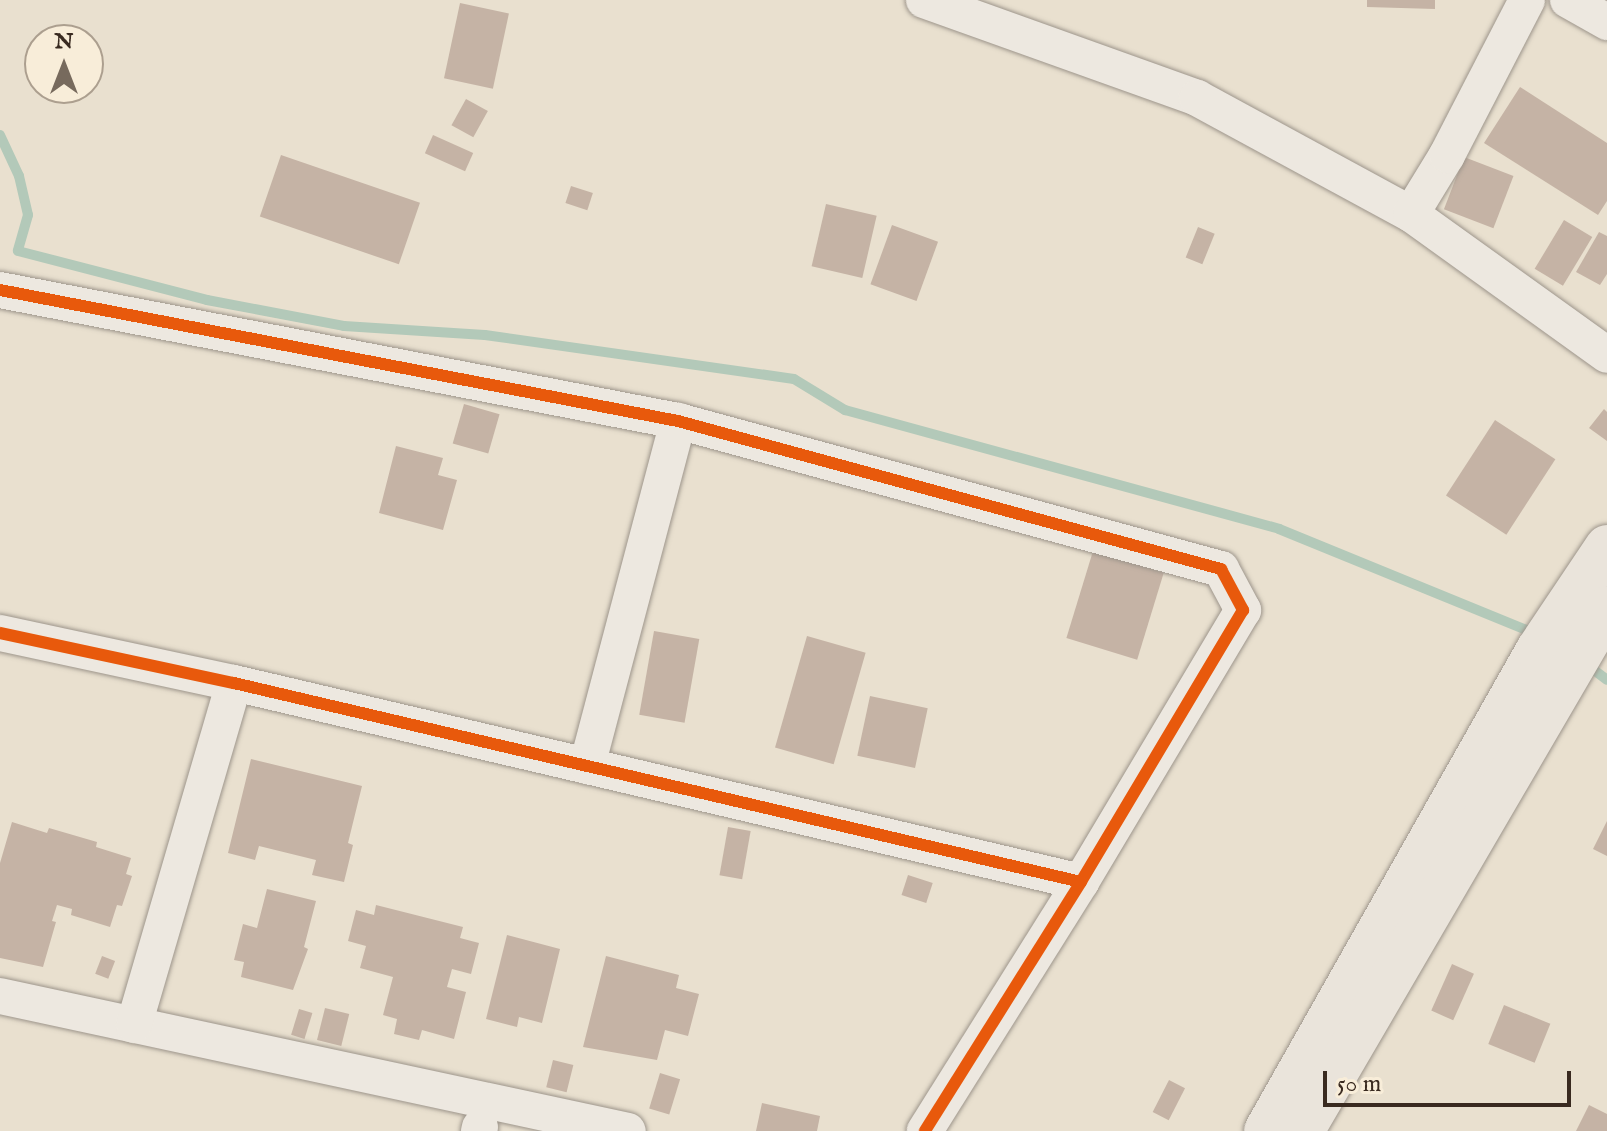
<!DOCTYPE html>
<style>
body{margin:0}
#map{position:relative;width:1607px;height:1131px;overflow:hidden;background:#e9e0cf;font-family:"IM FELL English",serif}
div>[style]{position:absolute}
.stream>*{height:10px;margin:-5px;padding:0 5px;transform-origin:5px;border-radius:5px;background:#b3c9b9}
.building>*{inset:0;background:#c5b3a5;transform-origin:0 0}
.roads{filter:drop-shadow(0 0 2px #9d958b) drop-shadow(0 0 2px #9d958b)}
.minor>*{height:36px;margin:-18px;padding:0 18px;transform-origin:18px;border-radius:18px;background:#ede8e0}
.major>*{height:44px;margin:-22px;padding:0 22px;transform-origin:22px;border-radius:22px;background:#eae4db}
.cycleway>*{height:12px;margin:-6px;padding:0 6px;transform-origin:6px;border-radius:6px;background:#e8590c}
span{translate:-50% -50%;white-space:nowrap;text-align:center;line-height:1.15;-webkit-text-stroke:6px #f8edd9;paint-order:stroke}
.north{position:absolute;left:24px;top:24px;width:80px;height:80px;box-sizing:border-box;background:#f8edd9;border:2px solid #ac9f8f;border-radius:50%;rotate:0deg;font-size:22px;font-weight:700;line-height:32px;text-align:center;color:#392a20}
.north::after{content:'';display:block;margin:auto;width:28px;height:36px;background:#776a5d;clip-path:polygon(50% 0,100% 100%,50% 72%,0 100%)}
.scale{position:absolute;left:1323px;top:1071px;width:248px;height:36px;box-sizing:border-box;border:4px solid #392a20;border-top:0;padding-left:10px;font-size:24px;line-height:28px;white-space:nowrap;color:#392a20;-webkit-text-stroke:6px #f8edd9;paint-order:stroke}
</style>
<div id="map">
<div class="stream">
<i style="left:0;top:135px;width:45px;rotate:65.1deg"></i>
<i style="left:19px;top:176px;width:40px;rotate:77deg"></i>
<i style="left:28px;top:215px;width:37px;rotate:106deg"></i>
<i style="left:18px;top:251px;width:195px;rotate:14.5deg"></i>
<i style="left:207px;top:300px;width:139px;rotate:10.7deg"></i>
<i style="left:344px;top:326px;width:141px;rotate:3.7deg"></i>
<i style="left:485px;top:335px;width:312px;rotate:8.1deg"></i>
<i style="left:794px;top:379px;width:60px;rotate:31.3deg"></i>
<i style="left:845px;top:410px;width:450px;rotate:15.3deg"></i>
<i style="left:1279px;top:529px;width:267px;rotate:22.2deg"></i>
<i style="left:1590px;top:667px;width:21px;rotate:37deg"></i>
</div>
<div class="building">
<i style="clip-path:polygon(1367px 0,1435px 0,1435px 9px,1367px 7px)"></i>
<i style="left:460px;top:3px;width:50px;height:77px;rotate:12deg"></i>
<i style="clip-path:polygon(1520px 87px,1607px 143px,1607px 201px,1598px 215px,1484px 143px)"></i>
<i style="left:466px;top:99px;width:25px;height:30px;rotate:29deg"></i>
<i style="left:433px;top:135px;width:44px;height:20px;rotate:24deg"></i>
<i style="left:281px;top:155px;width:147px;height:65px;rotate:19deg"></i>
<i style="left:1464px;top:157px;width:53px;height:56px;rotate:21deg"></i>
<i style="left:571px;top:186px;width:23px;height:18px;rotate:18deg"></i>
<i style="left:826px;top:204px;width:52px;height:64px;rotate:13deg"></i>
<i style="left:1564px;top:220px;width:33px;height:57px;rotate:31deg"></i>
<i style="left:892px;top:225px;width:49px;height:63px;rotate:20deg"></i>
<i style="left:1198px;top:227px;width:18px;height:33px;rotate:22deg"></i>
<i style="clip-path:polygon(1599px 232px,1607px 236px,1607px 274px,1600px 285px,1576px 272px)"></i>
<i style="left:464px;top:404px;width:37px;height:41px;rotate:16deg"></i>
<i style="clip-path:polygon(1604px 409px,1607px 412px,1607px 441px,1589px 428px)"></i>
<i style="left:1495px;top:420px;width:72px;height:90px;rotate:33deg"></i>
<i style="clip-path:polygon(396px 446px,443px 458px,438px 475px,457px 480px,443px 530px,379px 513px)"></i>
<i style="left:1093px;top:551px;width:74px;height:91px;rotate:17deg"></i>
<i style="left:654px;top:631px;width:46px;height:85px;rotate:10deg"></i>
<i style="left:807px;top:636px;width:61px;height:116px;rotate:16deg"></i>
<i style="left:870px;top:696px;width:59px;height:61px;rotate:12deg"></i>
<i style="clip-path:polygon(251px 759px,362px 786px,348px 843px,353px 845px,344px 882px,312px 875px,316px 860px,259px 846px,255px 860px,228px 853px)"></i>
<i style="clip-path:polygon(1607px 821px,1607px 856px,1593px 849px)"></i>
<i style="clip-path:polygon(12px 822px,47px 833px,49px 828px,97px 842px,96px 847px,131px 858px,126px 874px,132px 876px,122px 906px,117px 905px,110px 927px,71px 915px,72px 909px,57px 905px,52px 921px,56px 922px,43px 967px,0 958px,0 863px)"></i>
<i style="left:728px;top:827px;width:23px;height:49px;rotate:10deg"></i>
<i style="left:908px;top:875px;width:26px;height:21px;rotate:18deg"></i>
<i style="clip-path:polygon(267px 889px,316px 901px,304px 947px,308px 949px,293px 990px,241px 977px,244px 962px,234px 960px,243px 924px,257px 928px)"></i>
<i style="clip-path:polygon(376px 905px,463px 927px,460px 938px,479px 943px,471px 974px,452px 969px,447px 987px,466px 992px,454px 1039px,422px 1030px,419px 1040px,394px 1034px,397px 1019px,383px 1015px,393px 977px,360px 968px,366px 946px,348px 941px,356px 910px,374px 915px)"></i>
<i style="clip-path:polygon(507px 935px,560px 949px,542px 1023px,519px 1017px,517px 1027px,486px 1019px)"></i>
<i style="left:102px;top:956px;width:14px;height:19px;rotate:21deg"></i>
<i style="clip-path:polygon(606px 956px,679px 975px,676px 988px,699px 994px,688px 1036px,665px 1030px,657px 1060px,583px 1047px)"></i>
<i style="left:1452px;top:964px;width:24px;height:51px;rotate:24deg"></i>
<i style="left:1504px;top:1005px;width:50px;height:42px;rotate:22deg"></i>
<i style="left:325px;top:1008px;width:25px;height:33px;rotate:14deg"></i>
<i style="left:299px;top:1009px;width:14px;height:27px;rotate:17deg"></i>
<i style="left:553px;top:1060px;width:21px;height:28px;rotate:14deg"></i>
<i style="left:660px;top:1073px;width:21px;height:37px;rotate:17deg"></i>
<i style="left:1169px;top:1080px;width:18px;height:36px;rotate:27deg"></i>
<i style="clip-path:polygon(762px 1103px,820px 1116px,817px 1131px,756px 1131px)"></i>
<i style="clip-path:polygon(1589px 1105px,1607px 1114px,1607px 1131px,1576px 1131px)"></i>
</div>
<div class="roads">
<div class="minor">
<i style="left:924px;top:0;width:290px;rotate:19.7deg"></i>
<i style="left:1197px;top:98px;width:243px;rotate:28.5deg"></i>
<i style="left:1411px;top:214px;width:241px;rotate:35.7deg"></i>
<i style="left:1568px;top:0;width:45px;rotate:29.4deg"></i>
<i style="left:1411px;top:214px;width:69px;rotate:-58.6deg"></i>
<i style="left:1447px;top:155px;width:174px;rotate:-62.7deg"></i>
<i style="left:0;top:290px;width:691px;rotate:10.94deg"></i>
<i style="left:678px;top:421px;width:563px;rotate:15.25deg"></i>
<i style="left:1221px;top:569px;width:47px;rotate:61.8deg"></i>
<i style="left:1243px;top:610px;width:317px;rotate:120.8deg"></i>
<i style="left:1081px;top:882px;width:294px;rotate:122.1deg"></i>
<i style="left:0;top:633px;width:239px;rotate:12.1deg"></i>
<i style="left:234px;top:683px;width:870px;rotate:13.22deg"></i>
<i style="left:587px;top:766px;width:357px;rotate:-75.2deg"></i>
<i style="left:0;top:996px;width:642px;rotate:12.13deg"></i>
<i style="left:134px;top:1025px;width:356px;rotate:-73.7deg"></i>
<i style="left:479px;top:1131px;width:4px;rotate:-76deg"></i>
</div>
<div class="major">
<i style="left:1266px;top:1131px;width:553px;rotate:-60.51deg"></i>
<i style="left:1538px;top:650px;width:124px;rotate:-56.2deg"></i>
<i style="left:1302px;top:1131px;width:605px;rotate:-59.75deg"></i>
</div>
</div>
<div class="cycleway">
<i style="left:0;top:290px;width:691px;rotate:10.94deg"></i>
<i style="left:678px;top:421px;width:563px;rotate:15.25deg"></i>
<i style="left:1221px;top:569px;width:47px;rotate:61.8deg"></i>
<i style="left:1243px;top:610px;width:317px;rotate:120.8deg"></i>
<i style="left:1081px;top:882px;width:294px;rotate:122.1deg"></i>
<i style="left:0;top:633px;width:239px;rotate:12.1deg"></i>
<i style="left:234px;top:683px;width:870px;rotate:13.22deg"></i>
</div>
<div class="north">N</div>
<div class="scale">50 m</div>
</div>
